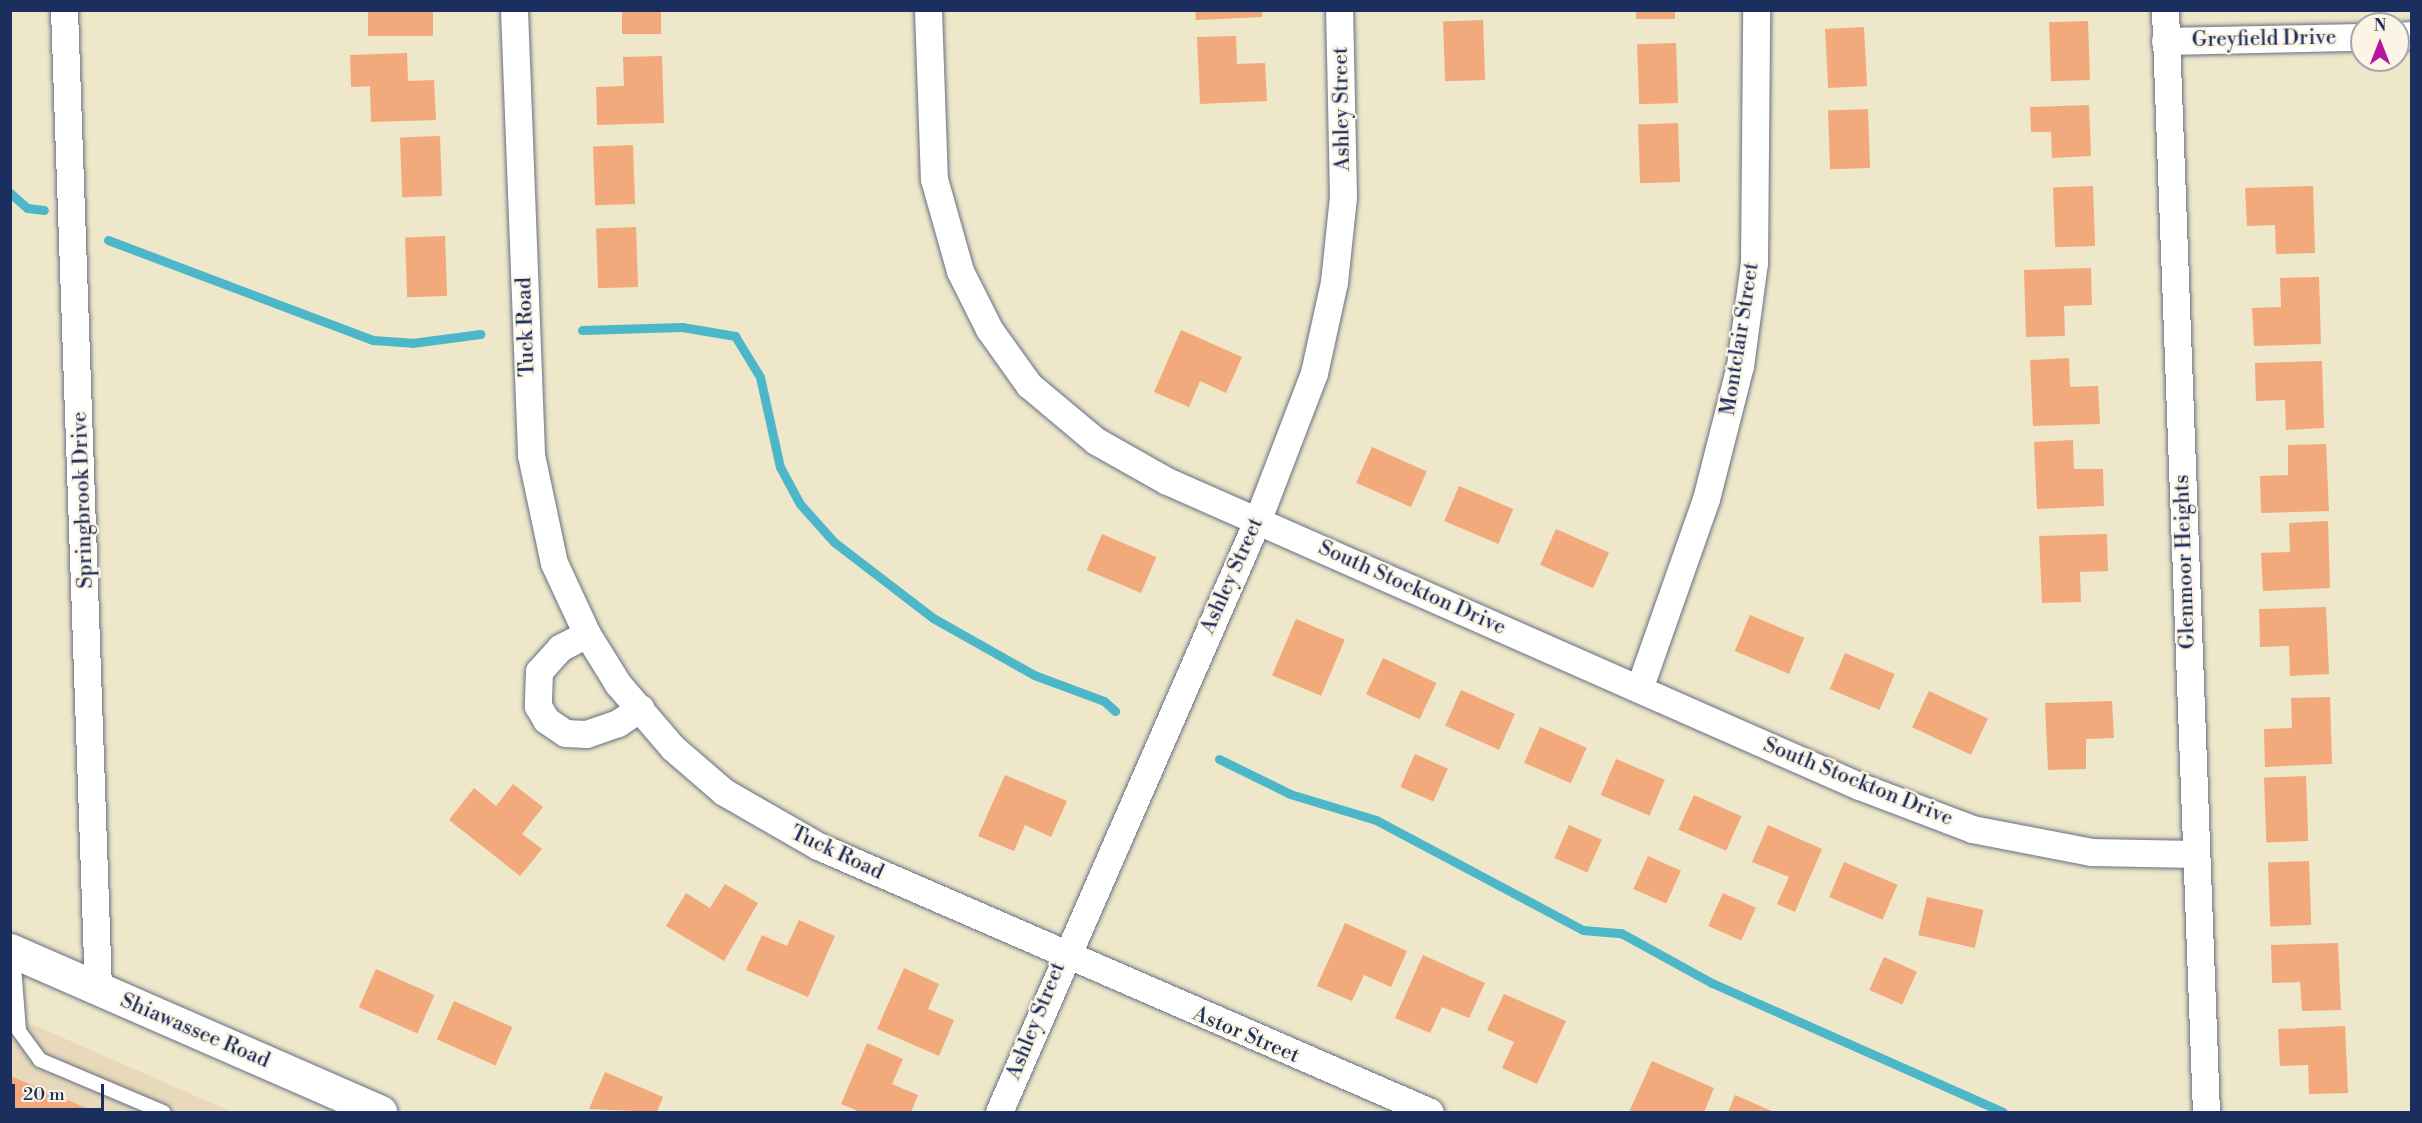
<!DOCTYPE html>
<style>
body{margin:0}
#map{position:relative;width:2422px;height:1123px;overflow:hidden;background:#eee7c9;font-family:"Libre Bodoni",serif}
div>[style]{position:absolute}
.built>*{inset:0;background:#e8d9ba}
.stream>*{height:9px;margin:-4.5px;padding:0 4.5px;transform-origin:4.5px;border-radius:4.5px;background:#4db7ca}
.building>*{inset:0;background:#f2a97c;transform-origin:0 0}
.roads{filter:drop-shadow(0 0 2px #656f83) drop-shadow(0 0 2px #656f83)}
.service>*{height:14px;margin:-7px;padding:0 7px;transform-origin:7px;border-radius:7px;background:#fff}
.minor>*{height:27px;margin:-13.5px;padding:0 13.5px;transform-origin:13.5px;border-radius:13.5px;background:#fff}
.tertiary>*{height:33px;margin:-16.5px;padding:0 16.5px;transform-origin:16.5px;border-radius:16.5px;background:#fff}
span{translate:-50% -50%;white-space:nowrap;text-align:center;line-height:1.15;-webkit-text-stroke:4.5px #fcf5e5;paint-order:stroke}
.street-label{font-size:21px;color:#1b2f5e}
.frame{position:absolute;inset:0;border:12px solid #1b2f5e;pointer-events:none}
.north{position:absolute;left:2350px;top:12px;width:60px;height:60px;box-sizing:border-box;background:#fcf5e5;border:2px solid #a2a6af;border-radius:50%;rotate:0deg;font-size:16px;font-weight:700;line-height:24px;text-align:center;color:#1b2f5e}
.north::after{content:'';display:block;margin:auto;width:21px;height:27px;background:#b5179e;clip-path:polygon(50% 0,100% 100%,50% 72%,0 100%)}
.scale{position:absolute;left:12px;top:1084px;width:92px;height:27px;box-sizing:border-box;border:3px solid #1b2f5e;border-top:0;padding-left:8px;font-size:18px;line-height:21px;white-space:nowrap;color:#1b2f5e;-webkit-text-stroke:4px #fcf5e5;paint-order:stroke}
</style>
<div id="map">
<div class="built">
<i style="clip-path:polygon(11px 1015px,232px 1112px,11px 1112px)"></i>
</div>
<div class="stream">
<i style="left:10px;top:193px;width:23px;rotate:41deg"></i>
<i style="left:27px;top:208px;width:17px;rotate:7deg"></i>
<i style="left:108px;top:240px;width:283px;rotate:20.7deg"></i>
<i style="left:373px;top:340px;width:39px;rotate:4deg"></i>
<i style="left:412px;top:343px;width:69px;rotate:-7.5deg"></i>
<i style="left:582px;top:330px;width:100px;rotate:-1.7deg"></i>
<i style="left:682px;top:327px;width:54px;rotate:9.6deg"></i>
<i style="left:735px;top:336px;width:48px;rotate:58.6deg"></i>
<i style="left:760px;top:377px;width:92px;rotate:77.5deg"></i>
<i style="left:780px;top:467px;width:42px;rotate:61.6deg"></i>
<i style="left:800px;top:504px;width:51px;rotate:48.2deg"></i>
<i style="left:834px;top:542px;width:125px;rotate:37.5deg"></i>
<i style="left:933px;top:618px;width:116px;rotate:29.4deg"></i>
<i style="left:1034px;top:675px;width:75px;rotate:20.4deg"></i>
<i style="left:1104px;top:701px;width:15px;rotate:42deg"></i>
<i style="left:1219px;top:759px;width:79px;rotate:26.2deg"></i>
<i style="left:1290px;top:794px;width:90px;rotate:16.8deg"></i>
<i style="left:1376px;top:820px;width:234px;rotate:28deg"></i>
<i style="left:1583px;top:930px;width:38px;rotate:5deg"></i>
<i style="left:1621px;top:933px;width:104px;rotate:28.8deg"></i>
<i style="left:1712px;top:983px;width:318px;rotate:23.9deg"></i>
</div>
<div class="building">
<i style="left:368px;top:10px;width:65px;height:26px"></i>
<i style="left:622px;top:10px;width:39px;height:24px"></i>
<i style="clip-path:polygon(1195px 10px,1262px 10px,1262px 17px,1196px 20px)"></i>
<i style="left:1636px;top:10px;width:39px;height:9px"></i>
<i style="left:1483px;top:20px;width:60px;height:40px;rotate:88deg"></i>
<i style="left:2088px;top:21px;width:59px;height:39px;rotate:88deg"></i>
<i style="left:1864px;top:27px;width:59px;height:39px;rotate:87deg"></i>
<i style="clip-path:polygon(1236px 36px,1237px 64px,1265px 63px,1267px 101px,1200px 104px,1197px 37px)"></i>
<i style="left:1676px;top:43px;width:60px;height:39px;rotate:88deg"></i>
<i style="clip-path:polygon(407px 53px,408px 81px,434px 80px,436px 120px,371px 122px,370px 86px,351px 87px,350px 55px)"></i>
<i style="clip-path:polygon(662px 56px,664px 123px,597px 125px,596px 87px,624px 86px,623px 57px)"></i>
<i style="clip-path:polygon(2089px 105px,2091px 156px,2052px 158px,2051px 132px,2031px 132px,2030px 107px)"></i>
<i style="left:1868px;top:109px;width:59px;height:40px;rotate:88deg"></i>
<i style="left:1678px;top:123px;width:59px;height:40px;rotate:88deg"></i>
<i style="left:440px;top:136px;width:60px;height:40px;rotate:88deg"></i>
<i style="left:633px;top:145px;width:59px;height:40px;rotate:88deg"></i>
<i style="left:2093px;top:186px;width:60px;height:40px;rotate:88deg"></i>
<i style="clip-path:polygon(2313px 186px,2315px 253px,2276px 254px,2275px 225px,2247px 226px,2245px 188px)"></i>
<i style="left:636px;top:227px;width:60px;height:40px;rotate:88deg"></i>
<i style="left:445px;top:236px;width:60px;height:40px;rotate:88deg"></i>
<i style="clip-path:polygon(2091px 268px,2092px 305px,2064px 306px,2065px 336px,2026px 337px,2024px 270px)"></i>
<i style="clip-path:polygon(2319px 277px,2321px 344px,2254px 346px,2252px 308px,2281px 307px,2280px 278px)"></i>
<i style="clip-path:polygon(1181px 330px,1242px 357px,1226px 393px,1200px 381px,1189px 407px,1154px 392px)"></i>
<i style="clip-path:polygon(2069px 358px,2070px 387px,2098px 386px,2100px 424px,2033px 426px,2030px 360px)"></i>
<i style="clip-path:polygon(2322px 361px,2324px 428px,2286px 430px,2285px 400px,2256px 401px,2255px 363px)"></i>
<i style="clip-path:polygon(2073px 440px,2074px 469px,2103px 469px,2104px 506px,2037px 509px,2034px 442px)"></i>
<i style="clip-path:polygon(2326px 444px,2329px 511px,2261px 513px,2260px 476px,2288px 475px,2288px 445px)"></i>
<i style="left:1372px;top:447px;width:60px;height:39px;rotate:24deg"></i>
<i style="left:1459px;top:486px;width:59px;height:38px;rotate:23deg"></i>
<i style="clip-path:polygon(2328px 521px,2330px 588px,2263px 591px,2261px 553px,2290px 552px,2289px 523px)"></i>
<i style="left:1556px;top:529px;width:58px;height:39px;rotate:24deg"></i>
<i style="left:1102px;top:534px;width:59px;height:39px;rotate:23deg"></i>
<i style="clip-path:polygon(2107px 534px,2108px 571px,2080px 572px,2081px 602px,2042px 603px,2039px 536px)"></i>
<i style="clip-path:polygon(2326px 607px,2329px 674px,2290px 676px,2289px 646px,2260px 647px,2259px 609px)"></i>
<i style="left:1750px;top:615px;width:59px;height:39px;rotate:23deg"></i>
<i style="left:1296px;top:619px;width:53px;height:61px;rotate:23deg"></i>
<i style="left:1845px;top:653px;width:54px;height:39px;rotate:23deg"></i>
<i style="left:1383px;top:658px;width:59px;height:40px;rotate:25deg"></i>
<i style="left:1461px;top:690px;width:59px;height:39px;rotate:24deg"></i>
<i style="left:1929px;top:691px;width:65px;height:40px;rotate:25deg"></i>
<i style="clip-path:polygon(2330px 697px,2332px 764px,2265px 767px,2264px 729px,2292px 728px,2291px 698px)"></i>
<i style="clip-path:polygon(2112px 701px,2114px 738px,2086px 739px,2086px 769px,2048px 770px,2045px 703px)"></i>
<i style="left:1540px;top:727px;width:51px;height:39px;rotate:24deg"></i>
<i style="left:1415px;top:754px;width:36px;height:36px;rotate:24deg"></i>
<i style="left:1616px;top:759px;width:53px;height:39px;rotate:23deg"></i>
<i style="clip-path:polygon(1005px 775px,1067px 801px,1051px 837px,1025px 825px,1014px 851px,978px 836px)"></i>
<i style="left:2306px;top:776px;width:65px;height:42px;rotate:88deg"></i>
<i style="clip-path:polygon(513px 784px,543px 807px,522px 834px,542px 849px,520px 876px,449px 820px,474px 788px,496px 806px)"></i>
<i style="left:1694px;top:795px;width:52px;height:38px;rotate:24deg"></i>
<i style="left:1569px;top:825px;width:36px;height:36px;rotate:24deg"></i>
<i style="clip-path:polygon(1768px 825px,1822px 849px,1795px 912px,1777px 904px,1789px 877px,1752px 862px)"></i>
<i style="left:1648px;top:856px;width:36px;height:36px;rotate:24deg"></i>
<i style="left:2309px;top:861px;width:64px;height:41px;rotate:88deg"></i>
<i style="left:1844px;top:862px;width:58px;height:38px;rotate:23deg"></i>
<i style="clip-path:polygon(725px 884px,758px 903px,724px 961px,666px 926px,686px 893px,710px 908px)"></i>
<i style="left:1723px;top:893px;width:36px;height:36px;rotate:24deg"></i>
<i style="left:1927px;top:897px;width:58px;height:39px;rotate:13deg"></i>
<i style="clip-path:polygon(799px 920px,835px 936px,808px 997px,746px 970px,762px 935px,787px 946px)"></i>
<i style="clip-path:polygon(1345px 923px,1407px 951px,1391px 987px,1364px 975px,1352px 1001px,1317px 986px)"></i>
<i style="clip-path:polygon(2338px 943px,2341px 1010px,2302px 1011px,2300px 982px,2272px 983px,2271px 945px)"></i>
<i style="clip-path:polygon(1423px 955px,1485px 983px,1469px 1018px,1442px 1007px,1430px 1033px,1395px 1018px)"></i>
<i style="left:1884px;top:957px;width:36px;height:36px;rotate:24deg"></i>
<i style="clip-path:polygon(904px 968px,939px 984px,928px 1009px,954px 1020px,939px 1056px,877px 1029px)"></i>
<i style="left:376px;top:969px;width:64px;height:42px;rotate:24deg"></i>
<i style="clip-path:polygon(1504px 994px,1566px 1021px,1537px 1084px,1502px 1068px,1514px 1042px,1487px 1030px)"></i>
<i style="left:454px;top:1001px;width:64px;height:42px;rotate:24deg"></i>
<i style="clip-path:polygon(2345px 1026px,2348px 1093px,2309px 1094px,2308px 1065px,2280px 1066px,2278px 1029px)"></i>
<i style="clip-path:polygon(867px 1043px,903px 1059px,892px 1084px,918px 1095px,911px 1112px,860px 1112px,841px 1104px)"></i>
<i style="clip-path:polygon(1652px 1061px,1714px 1088px,1704px 1112px,1629px 1112px)"></i>
<i style="clip-path:polygon(605px 1072px,663px 1097px,657px 1112px,589px 1109px)"></i>
<i style="clip-path:polygon(10px 1076px,96px 1112px,10px 1112px)"></i>
<i style="clip-path:polygon(1735px 1095px,1774px 1112px,1728px 1112px)"></i>
</div>
<div class="roads">
<div class="service">
<i style="left:13px;top:954px;width:77px;rotate:85.5deg"></i>
<i style="left:19px;top:1031px;width:36px;rotate:54deg"></i>
<i style="left:40px;top:1060px;width:134px;rotate:22.9deg"></i>
</div>
<div class="minor">
<i style="left:64px;top:10px;width:980px;rotate:88.01deg"></i>
<i style="left:514px;top:10px;width:445px;rotate:87.8deg"></i>
<i style="left:531px;top:455px;width:110px;rotate:78deg"></i>
<i style="left:554px;top:563px;width:78px;rotate:65.1deg"></i>
<i style="left:587px;top:634px;width:59px;rotate:58.2deg"></i>
<i style="left:618px;top:684px;width:84px;rotate:49.3deg"></i>
<i style="left:673px;top:748px;width:67px;rotate:40.8deg"></i>
<i style="left:724px;top:792px;width:108px;rotate:29.9deg"></i>
<i style="left:818px;top:846px;width:667px;rotate:23.49deg"></i>
<i style="left:928px;top:10px;width:169px;rotate:88deg"></i>
<i style="left:934px;top:179px;width:96px;rotate:74.2deg"></i>
<i style="left:960px;top:271px;width:65px;rotate:63.4deg"></i>
<i style="left:989px;top:329px;width:69px;rotate:54.5deg"></i>
<i style="left:1029px;top:385px;width:87px;rotate:39.9deg"></i>
<i style="left:1096px;top:441px;width:81px;rotate:29.4deg"></i>
<i style="left:1167px;top:481px;width:756px;rotate:23.79deg"></i>
<i style="left:1859px;top:786px;width:121px;rotate:20.8deg"></i>
<i style="left:1972px;top:829px;width:121px;rotate:10.9deg"></i>
<i style="left:2091px;top:852px;width:104px;rotate:1.1deg"></i>
<i style="left:2165px;top:10px;width:1103px;rotate:87.87deg"></i>
<i style="left:2398px;top:36px;width:14px;rotate:-4deg"></i>
<i style="left:2165px;top:41px;width:197px;rotate:-1.2deg"></i>
<i style="left:587px;top:634px;width:30px;rotate:153deg"></i>
<i style="left:560px;top:648px;width:31px;rotate:132deg"></i>
<i style="left:539px;top:671px;width:35px;rotate:92deg"></i>
<i style="left:538px;top:706px;width:16px;rotate:60deg"></i>
<i style="left:546px;top:720px;width:23px;rotate:34deg"></i>
<i style="left:565px;top:733px;width:21px;rotate:3deg"></i>
<i style="left:586px;top:734px;width:34px;rotate:-19deg"></i>
<i style="left:618px;top:723px;width:27px;rotate:-34deg"></i>
<i style="left:1639px;top:689px;width:201px;rotate:-70.6deg"></i>
<i style="left:1706px;top:499px;width:137px;rotate:-75.7deg"></i>
<i style="left:1740px;top:366px;width:104px;rotate:-82.3deg"></i>
<i style="left:1754px;top:263px;width:253px;rotate:-89.5deg"></i>
<i style="left:999px;top:1112px;width:647px;rotate:-66.41deg"></i>
<i style="left:1258px;top:519px;width:156px;rotate:-69deg"></i>
<i style="left:1314px;top:373px;width:93px;rotate:-77.6deg"></i>
<i style="left:1334px;top:282px;width:85px;rotate:-84deg"></i>
<i style="left:1343px;top:197px;width:187px;rotate:-91.2deg"></i>
</div>
<div class="tertiary">
<i style="left:10px;top:950px;width:404px;rotate:23.6deg"></i>
</div>
</div>
<div class="street-label">
<span style="left:2264px;top:39px;rotate:-1deg">Greyfield Drive</span>
<span style="left:1342px;top:109px;rotate:-91deg">Ashley Street</span>
<span style="left:526px;top:327px;rotate:-92deg">Tuck Road</span>
<span style="left:1740px;top:339px;rotate:-81deg">Montclair Street</span>
<span style="left:83px;top:500px;rotate:-92deg">Springbrook Drive</span>
<span style="left:2185px;top:562px;rotate:-92deg">Glenmoor Heights</span>
<span style="left:1232px;top:576px;rotate:-66deg">Ashley Street</span>
<span style="left:1412px;top:588px;rotate:24deg">South Stockton Drive</span>
<span style="left:1858px;top:782px;rotate:22deg">South Stockton Drive</span>
<span style="left:837px;top:853px;rotate:25deg">Tuck Road</span>
<span style="left:1036px;top:1021px;rotate:-68deg">Ashley Street</span>
<span style="left:195px;top:1031px;rotate:23deg">Shiawassee Road</span>
<span style="left:1246px;top:1035px;rotate:23deg">Astor Street</span>
</div>
<div class="frame"></div>
<div class="north">N</div>
<div class="scale">20 m</div>
</div>
